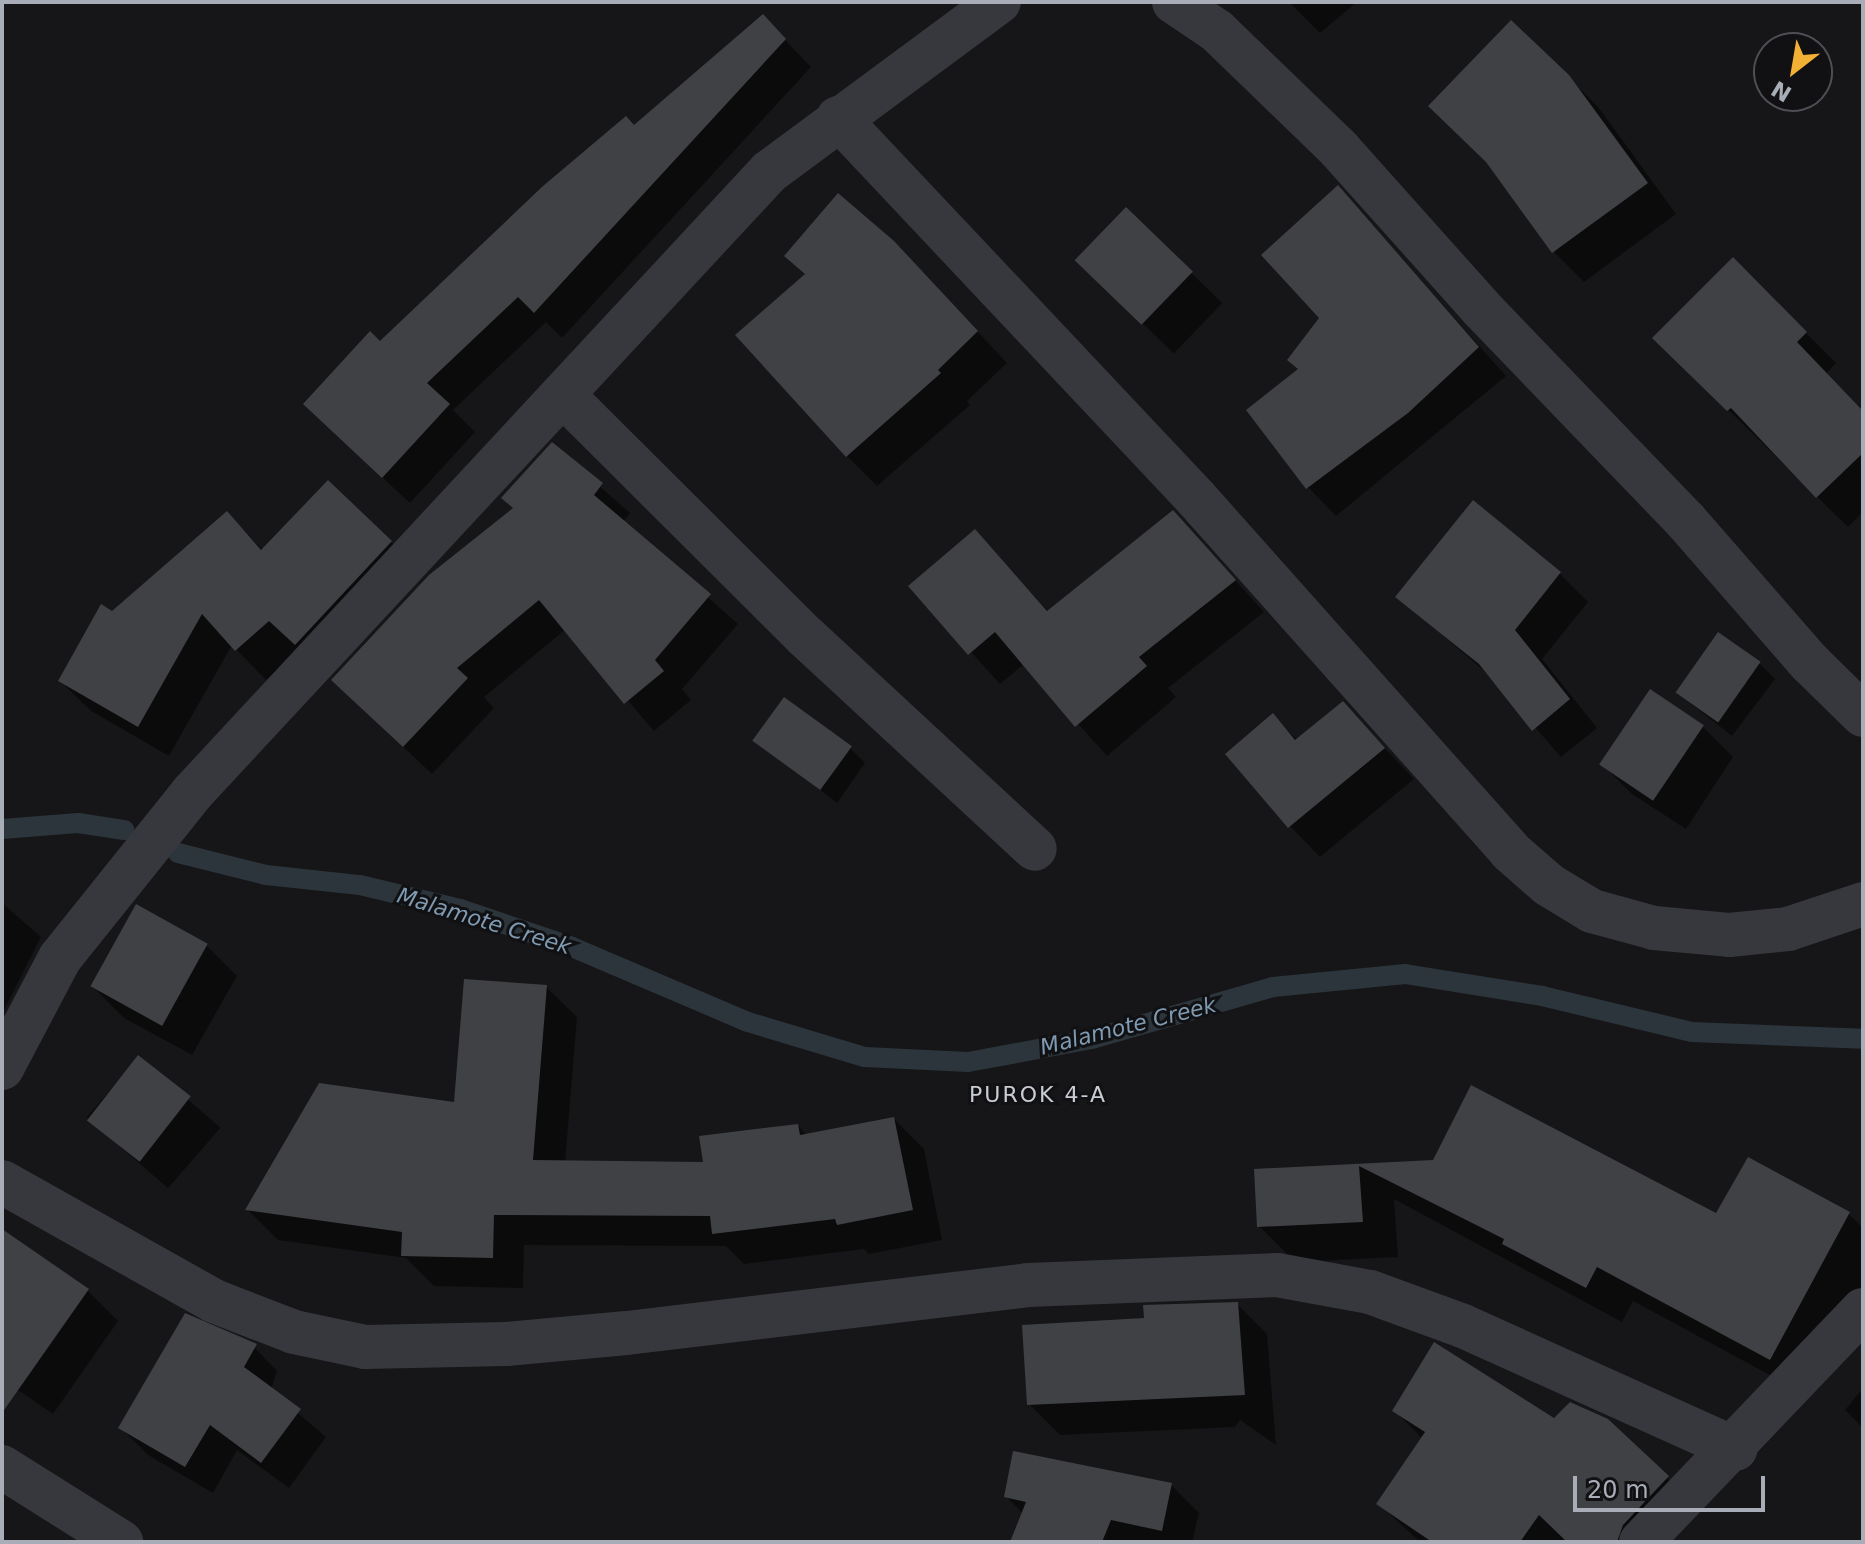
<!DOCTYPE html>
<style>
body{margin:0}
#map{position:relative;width:1865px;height:1544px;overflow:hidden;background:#161618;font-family:"DejaVu Sans",sans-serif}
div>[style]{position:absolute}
.shadow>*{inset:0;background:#0007;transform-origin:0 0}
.stream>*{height:20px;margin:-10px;padding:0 10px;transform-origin:10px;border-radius:10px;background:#2c353c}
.building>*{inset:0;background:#404145;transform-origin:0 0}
.street>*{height:44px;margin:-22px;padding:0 22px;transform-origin:22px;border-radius:22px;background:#37383d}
span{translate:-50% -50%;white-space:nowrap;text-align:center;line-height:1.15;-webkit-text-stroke:6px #111113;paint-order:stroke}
.water-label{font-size:22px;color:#7f9bb3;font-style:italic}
.neighbourhood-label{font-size:22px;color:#c9ccd4;letter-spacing:2px}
.frame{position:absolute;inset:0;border:4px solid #a8adb8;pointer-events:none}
.north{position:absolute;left:1753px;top:32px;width:80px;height:80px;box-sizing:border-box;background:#111113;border:2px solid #4d4f55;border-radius:50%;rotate:211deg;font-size:22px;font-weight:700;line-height:32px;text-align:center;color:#a8adb8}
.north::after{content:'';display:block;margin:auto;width:28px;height:36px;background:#f2b134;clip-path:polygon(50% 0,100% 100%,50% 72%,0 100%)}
.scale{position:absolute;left:1573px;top:1476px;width:192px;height:36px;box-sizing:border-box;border:4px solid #a8adb8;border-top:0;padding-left:10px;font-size:24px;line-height:28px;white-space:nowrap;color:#a8adb8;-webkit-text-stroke:6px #111113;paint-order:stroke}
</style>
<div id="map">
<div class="shadow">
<i style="clip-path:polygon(1289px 2px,1357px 2px,1320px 33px)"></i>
<i style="clip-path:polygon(763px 17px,811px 67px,562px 338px,546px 322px,453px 410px,475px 432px,410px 503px,332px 431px,380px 343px)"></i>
<i style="clip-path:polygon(1568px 77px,1599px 108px,1676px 214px,1584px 282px,1554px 252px)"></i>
<i style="clip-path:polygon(1338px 188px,1506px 376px,1336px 516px,1308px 487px,1300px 370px,1322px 318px)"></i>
<i style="left:1126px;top:210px;width:134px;height:70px;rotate:44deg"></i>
<i style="clip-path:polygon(1733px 260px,1836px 363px,1826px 374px,1863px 412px,1863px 512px,1848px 527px,1655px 338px)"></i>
<i style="clip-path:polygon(924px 274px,1007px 363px,967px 401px,970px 405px,877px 486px,847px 456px)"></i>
<i style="clip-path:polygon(553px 445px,630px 513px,623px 522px,738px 624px,682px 689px,691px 700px,654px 731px,566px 629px,484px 697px,494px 708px,432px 774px,362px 708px,514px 509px)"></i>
<i style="clip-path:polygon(1173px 512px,1264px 612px,1168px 688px,1176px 697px,1107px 756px,1024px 664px,1000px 684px,911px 586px,975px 532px,1049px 612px)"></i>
<i style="clip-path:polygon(227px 514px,263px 550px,391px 542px,421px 572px,301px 650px,266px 680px,232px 645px,169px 756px,91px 711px,60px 681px,113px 613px)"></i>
<i style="clip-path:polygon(1560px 574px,1588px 602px,1542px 659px,1597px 728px,1561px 757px,1492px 678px,1398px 596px)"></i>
<i style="clip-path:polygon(1760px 664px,1775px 679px,1732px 736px,1676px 692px)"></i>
<i style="clip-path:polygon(1343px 704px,1414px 779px,1320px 857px,1290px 826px,1273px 716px,1298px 741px)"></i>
<i style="clip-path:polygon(1702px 726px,1733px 757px,1686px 829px,1632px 794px,1602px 764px)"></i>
<i style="clip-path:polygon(756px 740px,850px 748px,865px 763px,837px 803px)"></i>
<i style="clip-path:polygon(2px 903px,41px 937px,2px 1014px)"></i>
<i style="clip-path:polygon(206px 945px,237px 976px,192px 1055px,124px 1018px,93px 987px)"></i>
<i style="clip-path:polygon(546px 987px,577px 1017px,565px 1163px,705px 1164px,798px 1126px,807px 1135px,894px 1119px,924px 1149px,942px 1240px,869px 1254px,864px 1249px,744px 1264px,726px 1246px,524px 1245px,523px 1288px,434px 1286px,406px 1258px,278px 1240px,248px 1210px,456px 1104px)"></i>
<i style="left:139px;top:1057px;width:108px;height:80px;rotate:41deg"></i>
<i style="clip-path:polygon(1748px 1160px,1849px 1214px,1863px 1228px,1863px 1290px,1807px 1395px,1633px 1301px,1622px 1322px,1394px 1199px,1398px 1257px,1295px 1262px,1259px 1226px,1256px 1171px,1435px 1162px,1717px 1216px)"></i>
<i style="clip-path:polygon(12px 1238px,88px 1291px,118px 1321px,53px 1414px,2px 1379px,2px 1252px)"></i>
<i style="clip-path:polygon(1237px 1304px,1267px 1334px,1276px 1445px,1240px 1420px,1235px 1427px,1060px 1435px,1029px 1404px,1146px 1320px)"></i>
<i style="clip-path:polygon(251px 1344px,277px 1371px,271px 1390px,326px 1437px,289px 1488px,237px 1450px,213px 1493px,148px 1455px,121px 1428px)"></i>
<i style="clip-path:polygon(1863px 1388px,1863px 1428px,1845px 1410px)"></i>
<i style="clip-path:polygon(1394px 1410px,1607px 1420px,1698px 1508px,1666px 1542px,1420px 1542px,1379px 1504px,1423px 1439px)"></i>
<i style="clip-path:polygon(1171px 1485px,1199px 1513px,1192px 1542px,1012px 1542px,1023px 1514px,1006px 1496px)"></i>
</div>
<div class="stream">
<i style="left:2px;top:829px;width:76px;rotate:-4.5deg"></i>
<i style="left:78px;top:823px;width:47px;rotate:8.7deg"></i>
<i style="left:178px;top:853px;width:91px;rotate:14deg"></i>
<i style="left:266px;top:875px;width:95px;rotate:6.1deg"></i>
<i style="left:360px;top:885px;width:103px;rotate:13.5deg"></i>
<i style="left:460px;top:909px;width:118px;rotate:18.7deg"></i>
<i style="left:572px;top:947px;width:191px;rotate:23.1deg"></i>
<i style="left:748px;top:1022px;width:122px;rotate:16.7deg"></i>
<i style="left:865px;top:1057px;width:103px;rotate:2.8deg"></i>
<i style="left:968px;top:1062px;width:126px;rotate:-10.5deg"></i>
<i style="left:1092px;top:1039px;width:188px;rotate:-16deg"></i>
<i style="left:1273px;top:987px;width:133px;rotate:-5.6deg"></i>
<i style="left:1405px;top:974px;width:139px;rotate:9.1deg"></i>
<i style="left:1542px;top:996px;width:154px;rotate:13.5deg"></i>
<i style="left:1692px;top:1032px;width:171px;rotate:2.3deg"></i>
</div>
<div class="building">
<i style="clip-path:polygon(763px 14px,786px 39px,534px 313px,518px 297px,427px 383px,450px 404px,382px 478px,303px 404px,370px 331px,380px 341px,543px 186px,626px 116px,634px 125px)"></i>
<i style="clip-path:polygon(1511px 20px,1569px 75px,1648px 183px,1552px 253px,1486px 162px,1428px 106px)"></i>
<i style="clip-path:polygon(1338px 185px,1479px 347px,1408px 413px,1306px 489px,1246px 410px,1298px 369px,1287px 360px,1319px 318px,1261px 255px)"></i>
<i style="clip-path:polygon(838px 193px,894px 241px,978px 331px,938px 370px,941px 373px,846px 457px,735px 335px,805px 274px,784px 256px)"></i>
<i style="left:1126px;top:207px;width:93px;height:74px;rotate:44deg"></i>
<i style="clip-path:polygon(1733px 257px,1807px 332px,1797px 342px,1863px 411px,1863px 453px,1816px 498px,1731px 408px,1727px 411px,1652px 338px)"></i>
<i style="clip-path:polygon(552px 442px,603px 483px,594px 495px,711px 594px,655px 660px,664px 671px,624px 704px,539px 600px,457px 668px,468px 678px,403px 747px,331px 680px,429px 575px,513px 508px,501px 498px)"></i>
<i style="clip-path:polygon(328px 480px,392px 541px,295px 645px,269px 621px,235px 651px,202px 614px,138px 727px,58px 681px,101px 604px,112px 611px,227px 511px,261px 550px)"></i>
<i style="clip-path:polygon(1473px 500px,1561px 572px,1515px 630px,1570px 699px,1532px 731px,1479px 664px,1395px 597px)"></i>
<i style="clip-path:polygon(1173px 510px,1236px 580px,1139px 657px,1147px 666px,1075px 727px,995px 632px,968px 655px,908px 586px,975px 529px,1047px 611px)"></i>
<i style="left:1718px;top:632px;width:52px;height:74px;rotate:35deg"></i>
<i style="left:1650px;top:689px;width:65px;height:91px;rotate:34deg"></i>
<i style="left:784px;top:697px;width:84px;height:54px;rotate:36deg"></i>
<i style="clip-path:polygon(1343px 701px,1385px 748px,1288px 828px,1225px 754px,1273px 713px,1295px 740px)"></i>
<i style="left:136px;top:904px;width:82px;height:94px;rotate:29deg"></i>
<i style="clip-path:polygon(464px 979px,547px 985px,533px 1160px,703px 1162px,699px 1136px,798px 1124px,800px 1135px,894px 1117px,913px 1210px,837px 1225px,835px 1219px,712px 1234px,710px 1216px,494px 1215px,493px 1258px,401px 1256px,402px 1232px,245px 1210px,319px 1083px,454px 1102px)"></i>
<i style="left:138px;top:1055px;width:67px;height:83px;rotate:38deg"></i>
<i style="clip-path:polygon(1471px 1085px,1716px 1213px,1748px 1157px,1850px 1212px,1770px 1360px,1597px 1267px,1586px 1288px,1502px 1244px,1504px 1239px,1359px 1166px,1363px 1222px,1257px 1227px,1254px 1169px,1433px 1160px)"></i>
<i style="clip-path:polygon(2px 1229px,89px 1289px,2px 1413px)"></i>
<i style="clip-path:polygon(1238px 1302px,1245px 1395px,1027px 1405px,1022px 1325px,1144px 1318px,1143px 1305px)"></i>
<i style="clip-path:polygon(185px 1313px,257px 1344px,244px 1367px,301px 1409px,261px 1463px,210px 1425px,185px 1467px,118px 1428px)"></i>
<i style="clip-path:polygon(1434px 1342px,1554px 1418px,1570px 1402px,1608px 1419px,1669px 1476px,1623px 1525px,1617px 1542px,1567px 1542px,1539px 1515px,1520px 1542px,1432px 1542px,1376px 1504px,1425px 1432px,1392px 1411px)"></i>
<i style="clip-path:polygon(1013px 1451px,1172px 1483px,1162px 1531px,1111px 1520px,1102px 1542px,1010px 1542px,1026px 1502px,1004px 1497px)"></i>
</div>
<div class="street">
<i style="left:1174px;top:2px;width:52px;rotate:34deg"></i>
<i style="left:1217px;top:31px;width:170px;rotate:44deg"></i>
<i style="left:1339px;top:149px;width:213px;rotate:48.2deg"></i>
<i style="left:1481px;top:308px;width:296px;rotate:46.1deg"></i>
<i style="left:1686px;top:521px;width:189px;rotate:48.9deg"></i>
<i style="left:1810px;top:663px;width:74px;rotate:44.5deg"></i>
<i style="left:838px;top:118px;width:522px;rotate:46.71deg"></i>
<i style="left:1196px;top:498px;width:472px;rotate:48.3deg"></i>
<i style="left:1510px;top:851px;width:52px;rotate:41.1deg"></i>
<i style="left:1549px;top:885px;width:50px;rotate:31.2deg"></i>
<i style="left:1592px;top:911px;width:64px;rotate:15.3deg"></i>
<i style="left:1654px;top:928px;width:75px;rotate:5.3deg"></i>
<i style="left:1729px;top:935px;width:59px;rotate:-5.8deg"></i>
<i style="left:1788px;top:929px;width:79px;rotate:-18.4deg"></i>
<i style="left:564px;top:396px;width:340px;rotate:44.9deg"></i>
<i style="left:805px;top:636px;width:313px;rotate:42.8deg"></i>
<i style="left:2px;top:1068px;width:124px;rotate:-62.2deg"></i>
<i style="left:60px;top:958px;width:211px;rotate:-51.3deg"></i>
<i style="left:192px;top:793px;width:848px;rotate:-47.1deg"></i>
<i style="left:769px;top:172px;width:286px;rotate:-36.5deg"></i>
<i style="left:2px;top:1182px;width:243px;rotate:29.3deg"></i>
<i style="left:214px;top:1301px;width:86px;rotate:21.2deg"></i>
<i style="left:294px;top:1332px;width:73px;rotate:11.9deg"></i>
<i style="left:365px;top:1347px;width:141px;rotate:-1.2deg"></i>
<i style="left:506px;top:1344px;width:121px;rotate:-5.2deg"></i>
<i style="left:627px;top:1333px;width:404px;rotate:-6.8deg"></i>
<i style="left:1028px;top:1285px;width:249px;rotate:-2.3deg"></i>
<i style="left:1277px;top:1275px;width:95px;rotate:10.4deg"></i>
<i style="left:1370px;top:1292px;width:99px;rotate:20.1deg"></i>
<i style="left:1463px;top:1326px;width:299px;rotate:24.3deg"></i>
<i style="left:2px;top:1467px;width:141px;rotate:32.2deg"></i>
<i style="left:1641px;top:1542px;width:321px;rotate:-46.3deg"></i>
</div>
<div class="water-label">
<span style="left:484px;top:921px;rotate:17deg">Malamote Creek</span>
<span style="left:1128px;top:1026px;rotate:-14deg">Malamote Creek</span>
</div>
<div class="neighbourhood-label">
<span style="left:1038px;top:1095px">PUROK 4-A</span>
</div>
<div class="frame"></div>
<div class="north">N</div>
<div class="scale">20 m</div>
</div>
